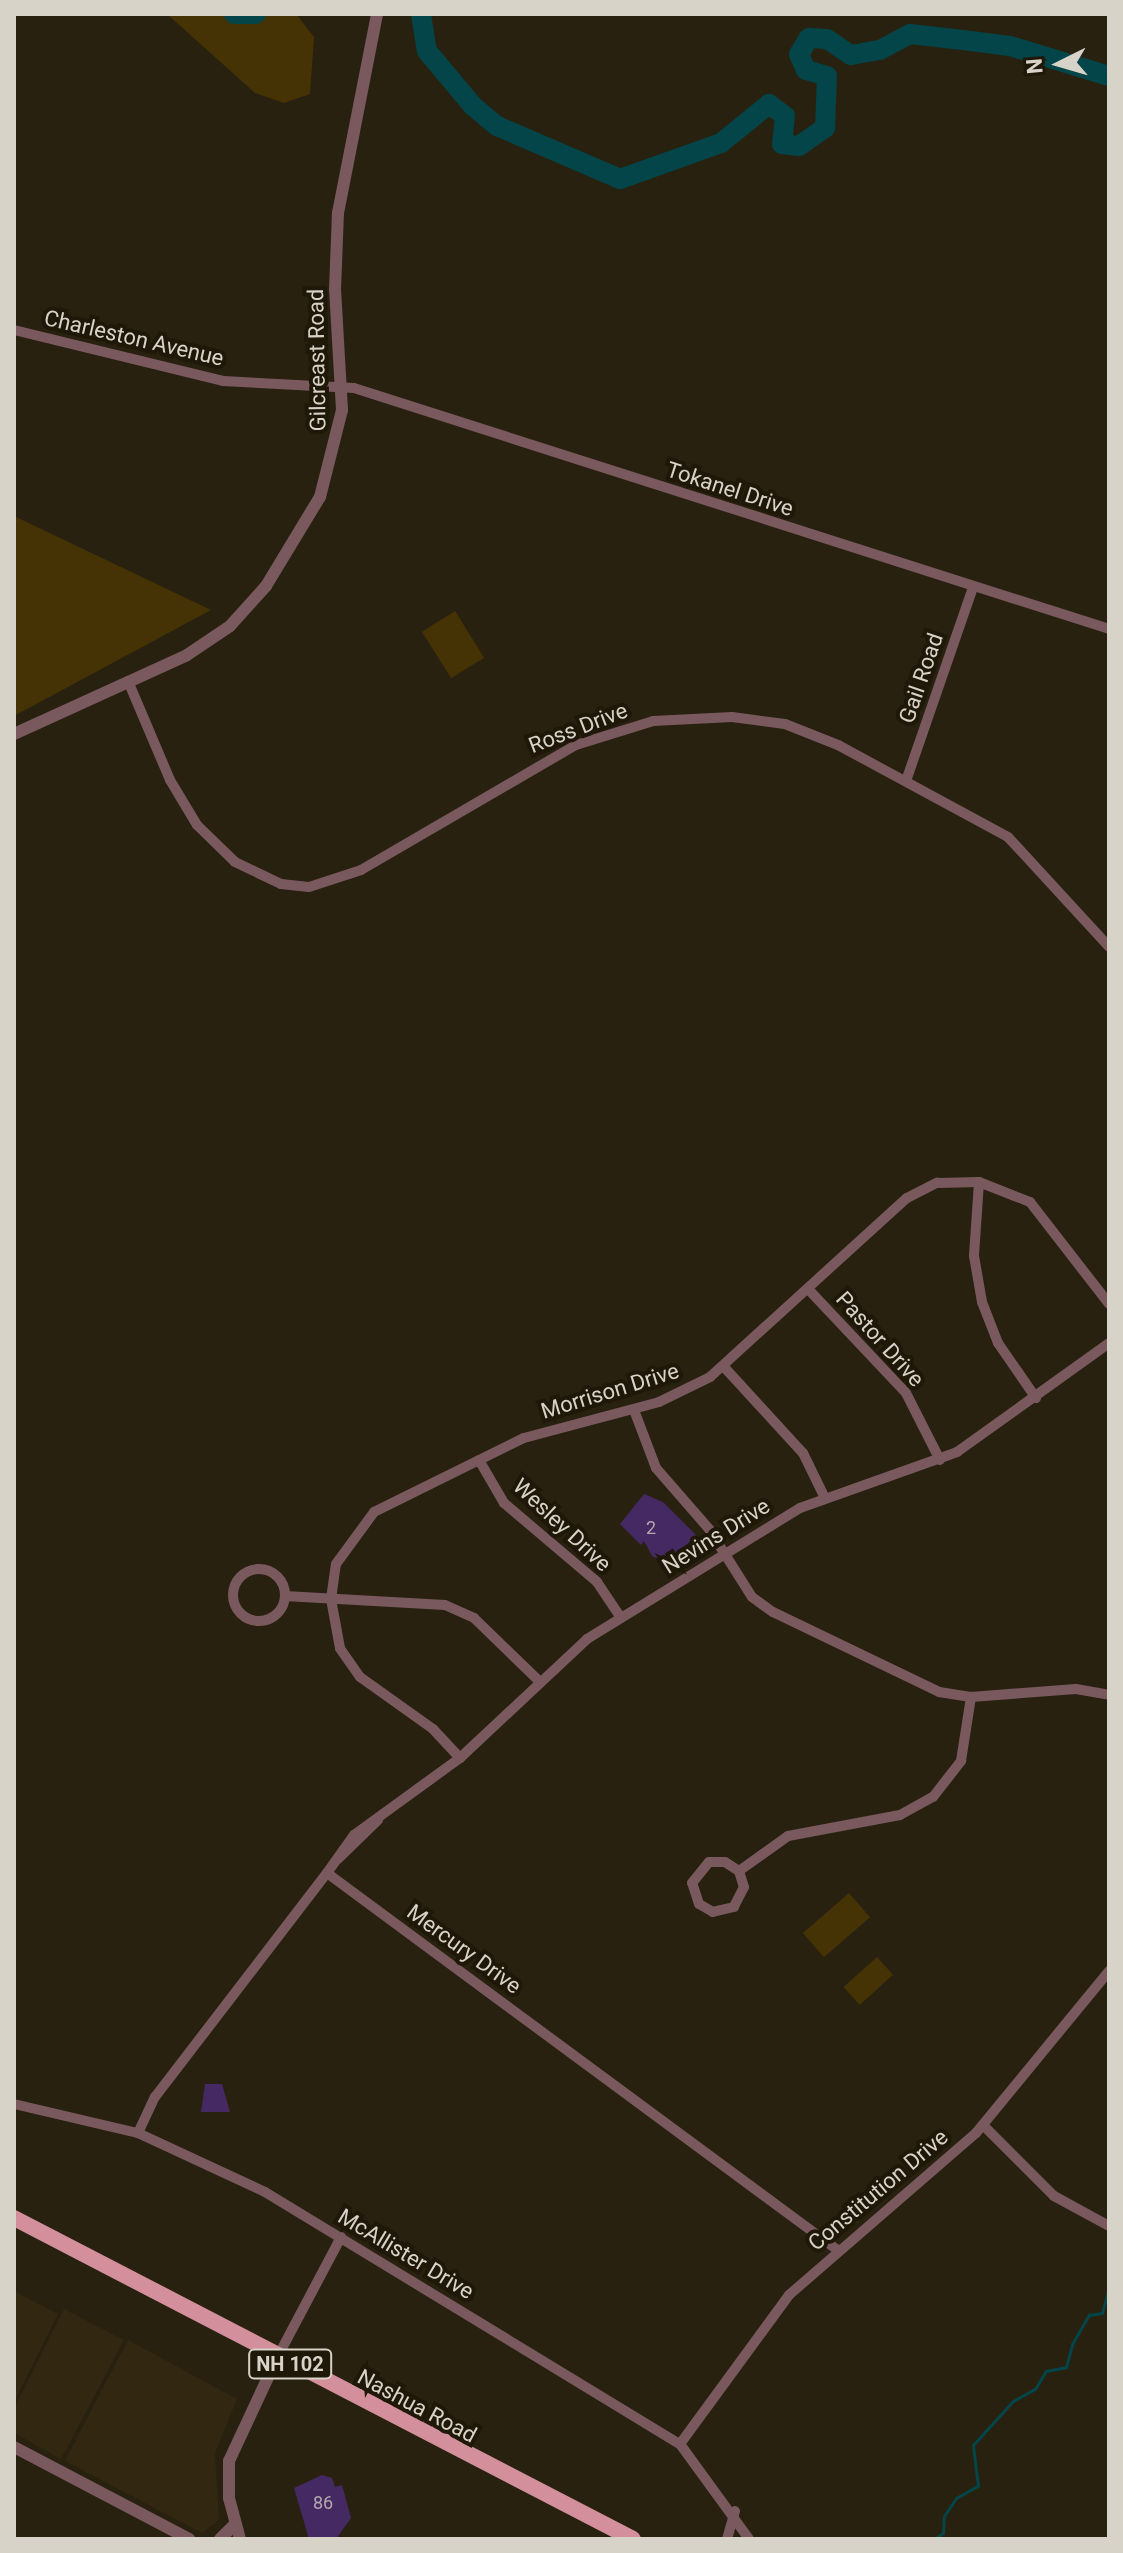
<!DOCTYPE html>
<style>
body{margin:0}
#map{position:relative;width:1123px;height:2553px;overflow:hidden;background:#282110;font-family:Roboto,sans-serif}
div>[style]{position:absolute}
.built>*{inset:0;background:#322710}
.green>*{inset:0;background:#453305;transform-origin:0 0}
.stream>*{height:3px;margin:-1.5px;padding:0 1.5px;transform-origin:1.5px;border-radius:1.5px;background:#034548}
.river>*{height:20px;margin:-10px;padding:0 10px;transform-origin:10px;border-radius:10px;background:#034548}
.building>*{inset:0;background:#452962}
.minor>*{height:10px;margin:-5px;padding:0 5px;transform-origin:5px;border-radius:5px;background:#7a595e}
.minor>.ring{margin:-5px;padding:0;box-sizing:content-box;background:none;border:10px solid #7a595e;border-radius:50%}
.tertiary>*{height:12px;margin:-6px;padding:0 6px;transform-origin:6px;border-radius:6px;background:#7a595e}
.primary>*{height:16px;margin:-8px;padding:0 8px;transform-origin:8px;border-radius:8px;background:#d48f9c}
span{translate:-50% -50%;white-space:nowrap;text-align:center;line-height:1.15;-webkit-text-stroke:8px #1f1707;paint-order:stroke}
.number-label{font-size:18px;color:#b3a8ae}
.number-label span{-webkit-text-stroke-width:0}
.shield-label span{padding:2px 6px;background:#1f1707;border:2px solid;border-radius:6px;-webkit-text-stroke-width:0}
.shield-label{font-size:20px;color:#d8d3c8;font-weight:700}
.street-label{font-size:22px;color:#d8d3c8}
.frame{position:absolute;inset:0;border:16px solid #d8d3c8;pointer-events:none}
.north{position:absolute;left:1019px;top:24px;width:80px;height:80px;-webkit-text-stroke:6px #1f1707;paint-order:stroke;rotate:265deg;font-size:22px;font-weight:700;line-height:32px;text-align:center;color:#d8d3c8}
.north::after{content:'';display:block;margin:auto;width:28px;height:36px;background:#d8d3c8;clip-path:polygon(50% 0,100% 100%,50% 72%,0 100%)}
</style>
<div id="map">
<div class="built">
<i style="clip-path:polygon(14px 2291px,58px 2314px,14px 2402px)"></i>
<i style="clip-path:polygon(64px 2309px,124px 2340px,61px 2459px,14px 2433px,14px 2409px)"></i>
<i style="clip-path:polygon(128px 2340px,237px 2399px,215px 2453px,219px 2520px,202px 2533px,65px 2461px)"></i>
</div>
<div class="green">
<i style="clip-path:polygon(167px 14px,296px 14px,314px 37px,310px 94px,284px 103px,255px 93px)"></i>
<i style="clip-path:polygon(14px 516px,211px 610px,14px 716px)"></i>
<i style="left:455px;top:611px;width:55px;height:39px;rotate:58deg"></i>
<i style="left:849px;top:1893px;width:32px;height:61px;rotate:49deg"></i>
<i style="left:877px;top:1957px;width:24px;height:45px;rotate:48deg"></i>
</div>
<div class="stream">
<i style="left:934px;top:2539px;width:11px;rotate:-34deg"></i>
<i style="left:943px;top:2533px;width:17px;rotate:-87deg"></i>
<i style="left:944px;top:2516px;width:22px;rotate:-56deg"></i>
<i style="left:956px;top:2498px;width:25px;rotate:-29deg"></i>
<i style="left:978px;top:2486px;width:41px;rotate:-97deg"></i>
<i style="left:973px;top:2445px;width:59px;rotate:-47.7deg"></i>
<i style="left:1013px;top:2401px;width:25px;rotate:-29deg"></i>
<i style="left:1035px;top:2389px;width:21px;rotate:-59deg"></i>
<i style="left:1046px;top:2371px;width:20px;rotate:-11deg"></i>
<i style="left:1066px;top:2367px;width:24px;rotate:-75deg"></i>
<i style="left:1072px;top:2344px;width:34px;rotate:-60deg"></i>
<i style="left:1089px;top:2315px;width:13px;rotate:-9deg"></i>
<i style="left:1102px;top:2313px;width:28px;rotate:-75deg"></i>
</div>
<div class="river">
<i style="left:234px;top:14px;width:22px"></i>
<i style="left:421px;top:14px;width:37px;rotate:81deg"></i>
<i style="left:427px;top:51px;width:72px;rotate:50.1deg"></i>
<i style="left:473px;top:106px;width:31px;rotate:40deg"></i>
<i style="left:497px;top:126px;width:134px;rotate:23.3deg"></i>
<i style="left:620px;top:179px;width:107px;rotate:-19.6deg"></i>
<i style="left:721px;top:143px;width:62px;rotate:-39.1deg"></i>
<i style="left:769px;top:104px;width:20px;rotate:37deg"></i>
<i style="left:785px;top:116px;width:28px;rotate:96deg"></i>
<i style="left:782px;top:144px;width:17px;rotate:7deg"></i>
<i style="left:799px;top:146px;width:32px;rotate:-35deg"></i>
<i style="left:825px;top:128px;width:52px;rotate:-87.8deg"></i>
<i style="left:827px;top:76px;width:22px;rotate:-164deg"></i>
<i style="left:806px;top:70px;width:17px;rotate:-114deg"></i>
<i style="left:799px;top:54px;width:19px;rotate:-58deg"></i>
<i style="left:809px;top:38px;width:18px;rotate:3deg"></i>
<i style="left:827px;top:39px;width:29px;rotate:34deg"></i>
<i style="left:851px;top:55px;width:29px;rotate:-10deg"></i>
<i style="left:880px;top:50px;width:34px;rotate:-28deg"></i>
<i style="left:910px;top:34px;width:53px;rotate:6.5deg"></i>
<i style="left:963px;top:40px;width:47px;rotate:7.3deg"></i>
<i style="left:1010px;top:46px;width:103px;rotate:16.9deg"></i>
</div>
<div class="building">
<i style="clip-path:polygon(644px 1494px,663px 1502px,696px 1535px,669px 1563px,652px 1556px,644px 1541px,641px 1545px,620px 1524px)"></i>
<i style="clip-path:polygon(205px 2084px,222px 2084px,230px 2112px,201px 2112px)"></i>
<i style="clip-path:polygon(322px 2475px,332px 2478px,335px 2487px,342px 2485px,351px 2518px,336px 2539px,309px 2539px,294px 2488px)"></i>
</div>
<div class="minor">
<i style="left:14px;top:330px;width:215px;rotate:13.7deg"></i>
<i style="left:223px;top:381px;width:131px;rotate:3.1deg"></i>
<i style="left:354px;top:388px;width:793px;rotate:17.7deg"></i>
<i style="left:128px;top:681px;width:108px;rotate:67deg"></i>
<i style="left:170px;top:780px;width:52px;rotate:59deg"></i>
<i style="left:197px;top:825px;width:53px;rotate:44.2deg"></i>
<i style="left:235px;top:862px;width:51px;rotate:25.6deg"></i>
<i style="left:281px;top:884px;width:28px;rotate:6deg"></i>
<i style="left:309px;top:887px;width:55px;rotate:-18.1deg"></i>
<i style="left:361px;top:870px;width:249px;rotate:-30.2deg"></i>
<i style="left:576px;top:745px;width:81px;rotate:-17.3deg"></i>
<i style="left:653px;top:721px;width:79px;rotate:-2.9deg"></i>
<i style="left:732px;top:717px;width:53px;rotate:7.5deg"></i>
<i style="left:785px;top:724px;width:57px;rotate:21.6deg"></i>
<i style="left:838px;top:745px;width:193px;rotate:28.4deg"></i>
<i style="left:1008px;top:837px;width:149px;rotate:47.4deg"></i>
<i style="left:906px;top:781px;width:204px;rotate:-70.9deg"></i>
<i style="left:979px;top:1182px;width:74px;rotate:93.9deg"></i>
<i style="left:974px;top:1256px;width:47px;rotate:80.1deg"></i>
<i style="left:982px;top:1302px;width:44px;rotate:68.7deg"></i>
<i style="left:998px;top:1343px;width:67px;rotate:55.4deg"></i>
<i style="left:809px;top:1290px;width:141px;rotate:46.7deg"></i>
<i style="left:906px;top:1393px;width:75px;rotate:63.1deg"></i>
<i style="left:725px;top:1368px;width:115px;rotate:47.5deg"></i>
<i style="left:803px;top:1453px;width:48px;rotate:64deg"></i>
<i style="left:634px;top:1410px;width:62px;rotate:69.2deg"></i>
<i style="left:656px;top:1468px;width:81px;rotate:49deg"></i>
<i style="left:709px;top:1529px;width:80px;rotate:57.7deg"></i>
<i style="left:752px;top:1597px;width:26px;rotate:36deg"></i>
<i style="left:773px;top:1612px;width:184px;rotate:25.7deg"></i>
<i style="left:939px;top:1692px;width:32px;rotate:9deg"></i>
<i style="left:971px;top:1697px;width:105px;rotate:-4.4deg"></i>
<i style="left:1076px;top:1689px;width:34px;rotate:10deg"></i>
<i style="left:479px;top:1460px;width:50px;rotate:59.8deg"></i>
<i style="left:504px;top:1503px;width:122px;rotate:40.3deg"></i>
<i style="left:597px;top:1582px;width:43px;rotate:56.3deg"></i>
<i class="ring" style="left:233px;top:1569px;width:42px;height:42px"></i>
<i style="left:285px;top:1596px;width:160px;rotate:3.2deg"></i>
<i style="left:445px;top:1605px;width:32px;rotate:24deg"></i>
<i style="left:474px;top:1618px;width:89px;rotate:44.1deg"></i>
<i style="left:460px;top:1758px;width:40px;rotate:-133deg"></i>
<i style="left:433px;top:1729px;width:90px;rotate:-144.5deg"></i>
<i style="left:360px;top:1677px;width:35px;rotate:-125deg"></i>
<i style="left:340px;top:1648px;width:50px;rotate:-100.4deg"></i>
<i style="left:331px;top:1599px;width:35px;rotate:-82deg"></i>
<i style="left:336px;top:1564px;width:64px;rotate:-53.8deg"></i>
<i style="left:374px;top:1512px;width:167px;rotate:-26.3deg"></i>
<i style="left:524px;top:1438px;width:140px;rotate:-14.9deg"></i>
<i style="left:659px;top:1402px;width:57px;rotate:-26.1deg"></i>
<i style="left:710px;top:1377px;width:266px;rotate:-42.3deg"></i>
<i style="left:907px;top:1198px;width:34px;rotate:-27deg"></i>
<i style="left:937px;top:1183px;width:42px;rotate:-1.4deg"></i>
<i style="left:979px;top:1182px;width:55px;rotate:21.4deg"></i>
<i style="left:1030px;top:1202px;width:129px;rotate:52.2deg"></i>
<i style="left:338px;top:1859px;width:56px;rotate:-44.3deg"></i>
<i style="left:739px;top:1871px;width:17px;rotate:73deg"></i>
<i style="left:744px;top:1887px;width:22px;rotate:117deg"></i>
<i style="left:734px;top:1907px;width:22px;rotate:167deg"></i>
<i style="left:713px;top:1912px;width:16px;rotate:-150deg"></i>
<i style="left:699px;top:1904px;width:22px;rotate:-108deg"></i>
<i style="left:692px;top:1883px;width:27px;rotate:-51deg"></i>
<i style="left:709px;top:1862px;width:16px"></i>
<i style="left:725px;top:1862px;width:17px;rotate:33deg"></i>
<i style="left:739px;top:1871px;width:60px;rotate:-35.5deg"></i>
<i style="left:788px;top:1836px;width:114px;rotate:-10.6deg"></i>
<i style="left:900px;top:1815px;width:38px;rotate:-29deg"></i>
<i style="left:933px;top:1797px;width:46px;rotate:-52.1deg"></i>
<i style="left:961px;top:1761px;width:65px;rotate:-81.1deg"></i>
<i style="left:327px;top:1873px;width:47px;rotate:-54.6deg"></i>
<i style="left:354px;top:1835px;width:131px;rotate:-36deg"></i>
<i style="left:460px;top:1758px;width:174px;rotate:-43.1deg"></i>
<i style="left:587px;top:1639px;width:250px;rotate:-31.6deg"></i>
<i style="left:800px;top:1508px;width:167px;rotate:-19.6deg"></i>
<i style="left:957px;top:1452px;width:187px;rotate:-35.6deg"></i>
<i style="left:14px;top:2104px;width:127px;rotate:13.2deg"></i>
<i style="left:138px;top:2133px;width:140px;rotate:24.9deg"></i>
<i style="left:265px;top:2192px;width:486px;rotate:31.3deg"></i>
<i style="left:680px;top:2444px;width:117px;rotate:54deg"></i>
<i style="left:983px;top:2125px;width:100px;rotate:45deg"></i>
<i style="left:1054px;top:2196px;width:63px;rotate:28.6deg"></i>
<i style="left:138px;top:2133px;width:40px;rotate:-65deg"></i>
<i style="left:155px;top:2097px;width:282px;rotate:-52.5deg"></i>
<i style="left:327px;top:1873px;width:633px;rotate:36.45deg"></i>
<i style="left:277px;top:2358px;width:137px;rotate:-62.1deg"></i>
<i style="left:680px;top:2444px;width:185px;rotate:-53.8deg"></i>
<i style="left:789px;top:2295px;width:247px;rotate:-40.9deg"></i>
<i style="left:976px;top:2133px;width:210px;rotate:-50.6deg"></i>
<i style="left:727px;top:2539px;width:29px;rotate:-74deg"></i>
</div>
<div class="tertiary">
<i style="left:14px;top:734px;width:190px;rotate:-24.5deg"></i>
<i style="left:187px;top:655px;width:52px;rotate:-34deg"></i>
<i style="left:230px;top:626px;width:54px;rotate:-48deg"></i>
<i style="left:266px;top:586px;width:104px;rotate:-58.8deg"></i>
<i style="left:320px;top:497px;width:90px;rotate:-75.8deg"></i>
<i style="left:342px;top:410px;width:120px;rotate:-93.3deg"></i>
<i style="left:335px;top:290px;width:77px;rotate:-87.8deg"></i>
<i style="left:338px;top:213px;width:203px;rotate:-78.9deg"></i>
<i style="left:14px;top:2447px;width:198px;rotate:27.7deg"></i>
<i style="left:220px;top:2539px;width:21px;rotate:-45deg"></i>
<i style="left:240px;top:2539px;width:42px;rotate:-105deg"></i>
<i style="left:229px;top:2498px;width:37px;rotate:-90deg"></i>
<i style="left:229px;top:2461px;width:114px;rotate:-65deg"></i>
</div>
<div class="primary">
<i style="left:14px;top:2218px;width:697px;rotate:27.41deg"></i>
</div>
<div class="number-label">
<span style="left:651px;top:1528px">2</span>
<span style="left:323px;top:2503px">86</span>
</div>
<div class="shield-label">
<span style="left:290px;top:2364px">NH 102</span>
</div>
<div class="street-label">
<span style="left:134px;top:338px;rotate:13deg">Charleston Avenue</span>
<span style="left:317px;top:360px;rotate:-91deg">Gilcreast Road</span>
<span style="left:730px;top:489px;rotate:18deg">Tokanel Drive</span>
<span style="left:921px;top:678px;rotate:-71deg">Gail Road</span>
<span style="left:578px;top:728px;rotate:-21deg">Ross Drive</span>
<span style="left:880px;top:1339px;rotate:48deg">Pastor Drive</span>
<span style="left:610px;top:1391px;rotate:-17deg">Morrison Drive</span>
<span style="left:562px;top:1525px;rotate:43deg">Wesley Drive</span>
<span style="left:716px;top:1536px;rotate:-32deg">Nevins Drive</span>
<span style="left:464px;top:1949px;rotate:36deg">Mercury Drive</span>
<span style="left:878px;top:2190px;rotate:-40deg">Constitution Drive</span>
<span style="left:406px;top:2254px;rotate:31deg">McAllister Drive</span>
<span style="left:417px;top:2406px;rotate:28deg">Nashua Road</span>
</div>
<div class="frame"></div>
<div class="north">N</div>
</div>
